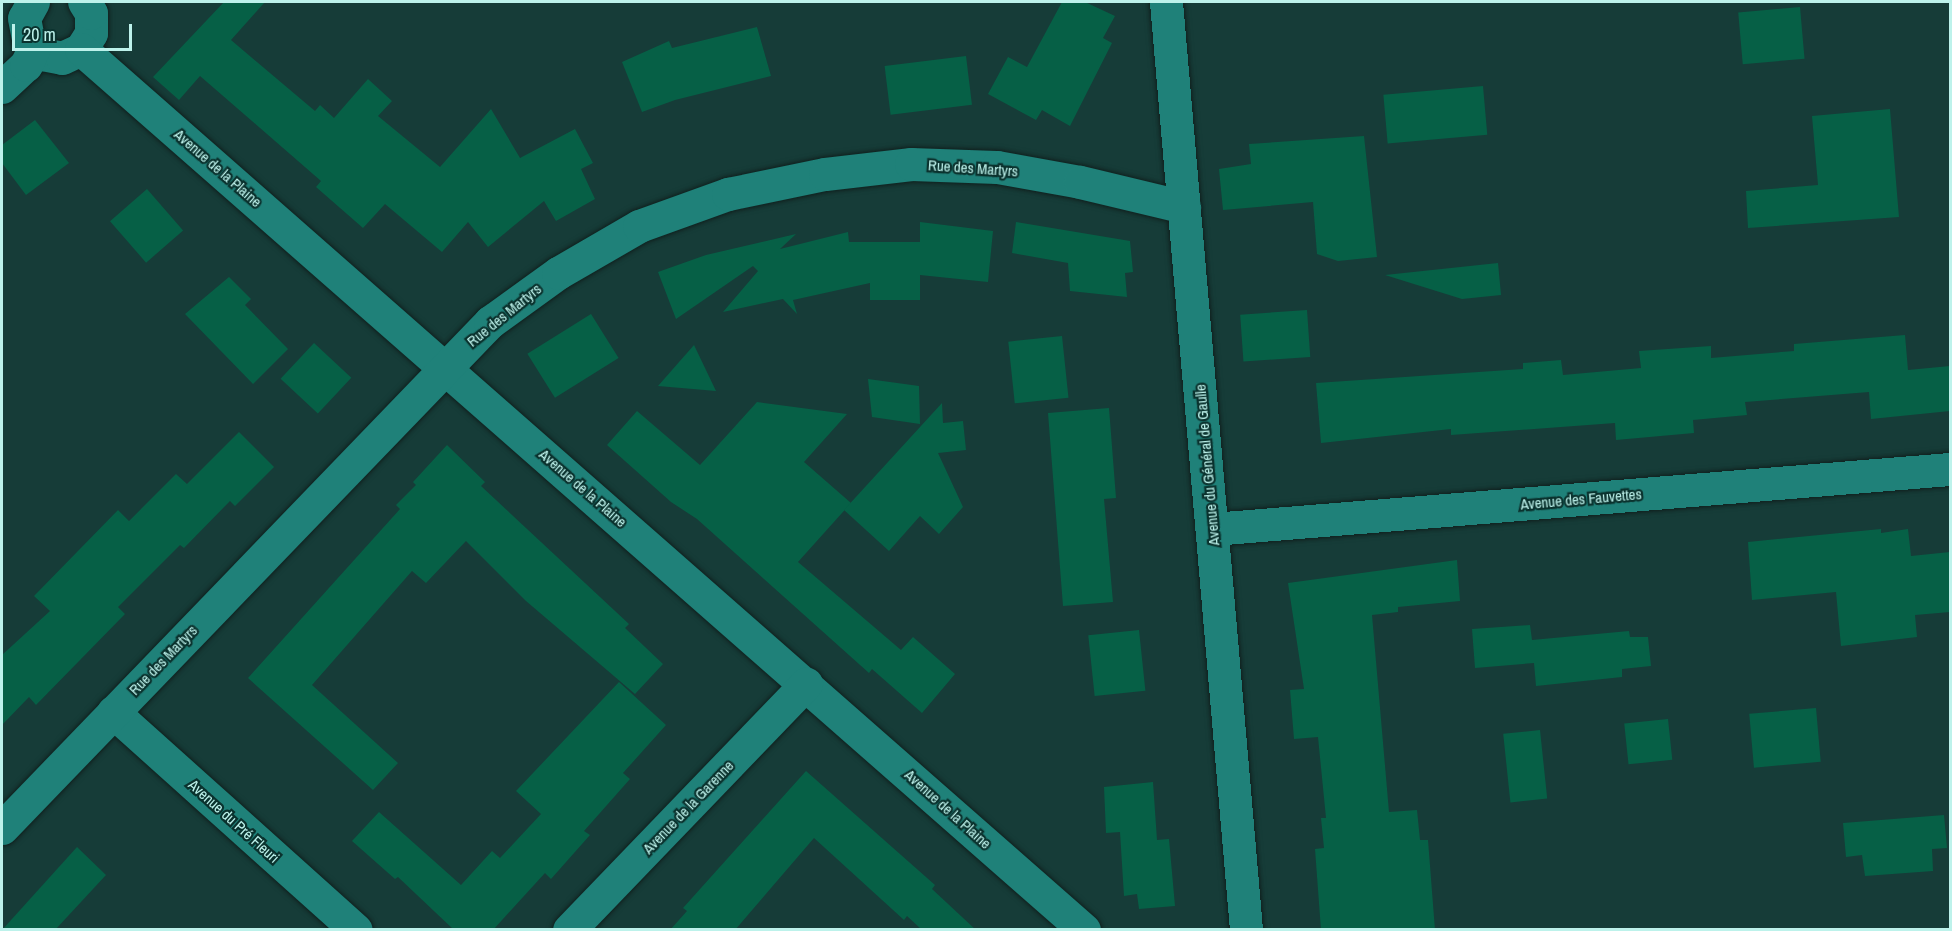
<!DOCTYPE html>
<meta charset="utf-8">
<style>
body{margin:0}
#map{position:relative;width:1952px;height:931px;overflow:hidden;background:#163c38;font-family:"Archivo Narrow",sans-serif}
div>[style]{position:absolute}
.building>*{inset:0;background:#066046;transform-origin:0 0}
.roads{filter:drop-shadow(0 0 2px #10201e) drop-shadow(0 0 2px #10201e)}
.street>*{height:33px;margin:-16.5px;padding:0 16.5px;transform-origin:16.5px;border-radius:16.5px;background:#1f8179}
.secondary>*{height:33px;margin:-16.5px;padding:0 16.5px;transform-origin:16.5px;border-radius:16.5px;background:#1f8179}
span{translate:-50% -50%;white-space:nowrap;text-align:center;line-height:1.15;-webkit-text-stroke:4.5px #0a322e;paint-order:stroke}
.street-label{font-size:15px;color:#bdf2eb}
.frame{position:absolute;inset:0;border:3px solid #bdf2eb;pointer-events:none}
.scale{position:absolute;left:12px;top:24px;width:120px;height:27px;box-sizing:border-box;border:3px solid #bdf2eb;border-top:0;padding-left:8px;font-size:18px;line-height:21px;white-space:nowrap;color:#bdf2eb;-webkit-text-stroke:4px #0a322e;paint-order:stroke}
</style>
<div id="map">
<div class="building">
<i style="clip-path:polygon(224px 2px,265px 2px,231px 40px,315px 111px,320px 105px,334px 118px,368px 79px,392px 101px,378px 116px,440px 167px,491px 109px,520px 158px,575px 129px,593px 163px,581px 169px,595px 199px,556px 221px,544px 201px,488px 247px,468px 222px,442px 252px,385px 204px,363px 228px,316px 187px,321px 181px,200px 76px,179px 100px,153px 77px)"></i>
<i style="clip-path:polygon(1062px 2px,1085px 2px,1115px 16px,1103px 38px,1112px 43px,1070px 126px,1042px 110px,1036px 120px,988px 94px,1008px 57px,1027px 67px)"></i>
<i style="left:1800px;top:7px;width:52px;height:62px;rotate:85deg"></i>
<i style="clip-path:polygon(757px 27px,771px 76px,675px 100px,642px 112px,622px 62px,669px 41px,672px 48px)"></i>
<i style="left:966px;top:56px;width:49px;height:82px;rotate:83deg"></i>
<i style="left:1483px;top:86px;width:49px;height:100px;rotate:85deg"></i>
<i style="clip-path:polygon(1890px 109px,1899px 217px,1748px 228px,1746px 191px,1818px 185px,1812px 116px)"></i>
<i style="clip-path:polygon(35px 120px,69px 163px,26px 195px,2px 163px,2px 145px)"></i>
<i style="clip-path:polygon(1364px 136px,1377px 257px,1338px 261px,1317px 254px,1313px 202px,1223px 210px,1219px 169px,1251px 164px,1249px 144px)"></i>
<i style="left:147px;top:189px;width:55px;height:49px;rotate:49deg"></i>
<i style="clip-path:polygon(920px 222px,993px 231px,988px 282px,920px 275px,920px 300px,870px 300px,870px 283px,793px 300px,797px 314px,783px 299px,723px 312px,758px 271px,753px 266px,676px 319px,658px 272px,706px 255px,796px 234px,780px 249px,848px 232px,849px 242px,920px 242px)"></i>
<i style="clip-path:polygon(1016px 222px,1130px 241px,1133px 272px,1125px 273px,1127px 297px,1070px 291px,1068px 263px,1012px 253px)"></i>
<i style="clip-path:polygon(1498px 263px,1501px 295px,1462px 299px,1385px 275px)"></i>
<i style="clip-path:polygon(229px 277px,251px 299px,245px 305px,288px 349px,253px 384px,185px 314px)"></i>
<i style="left:1307px;top:310px;width:47px;height:67px;rotate:86deg"></i>
<i style="left:591px;top:314px;width:52px;height:75px;rotate:58deg"></i>
<i style="clip-path:polygon(1905px 335px,1908px 370px,1950px 366px,1950px 411px,1871px 419px,1869px 392px,1745px 402px,1747px 415px,1693px 420px,1694px 433px,1616px 440px,1615px 423px,1451px 435px,1451px 429px,1321px 443px,1316px 383px,1523px 369px,1523px 363px,1561px 360px,1563px 375px,1641px 368px,1639px 351px,1711px 346px,1711px 358px,1794px 351px,1794px 344px)"></i>
<i style="left:1062px;top:336px;width:62px;height:54px;rotate:84deg"></i>
<i style="left:314px;top:343px;width:51px;height:49px;rotate:43deg"></i>
<i style="clip-path:polygon(694px 345px,716px 391px,658px 386px)"></i>
<i style="clip-path:polygon(868px 379px,919px 386px,920px 424px,872px 417px)"></i>
<i style="clip-path:polygon(757px 402px,847px 414px,804px 462px,851px 503px,798px 562px,901px 650px,913px 637px,955px 674px,922px 713px,872px 669px,869px 673px,697px 519px,671px 502px,607px 445px,637px 411px,700px 465px)"></i>
<i style="clip-path:polygon(942px 403px,943px 423px,963px 421px,966px 450px,938px 453px,963px 507px,939px 534px,920px 516px,889px 551px,844px 510px)"></i>
<i style="clip-path:polygon(1109px 408px,1116px 498px,1104px 499px,1113px 602px,1063px 606px,1048px 413px)"></i>
<i style="clip-path:polygon(239px 432px,274px 467px,235px 506px,230px 501px,184px 548px,180px 545px,118px 607px,125px 614px,36px 705px,29px 697px,2px 725px,2px 655px,50px 611px,34px 596px,118px 510px,129px 521px,176px 474px,187px 484px)"></i>
<i style="clip-path:polygon(447px 445px,485px 482px,481px 486px,629px 624px,625px 628px,663px 664px,635px 694px,526px 601px,466px 541px,426px 583px,412px 571px,312px 685px,398px 763px,373px 790px,248px 678px,400px 509px,396px 505px,416px 485px,413px 482px)"></i>
<i style="clip-path:polygon(1881px 529px,1881px 533px,1908px 529px,1911px 556px,1950px 552px,1950px 612px,1915px 615px,1917px 637px,1841px 646px,1836px 592px,1752px 600px,1748px 542px)"></i>
<i style="clip-path:polygon(1457px 560px,1460px 601px,1398px 607px,1398px 612px,1372px 615px,1389px 812px,1417px 810px,1420px 840px,1428px 840px,1435px 930px,1321px 930px,1315px 849px,1324px 848px,1321px 818px,1326px 818px,1318px 737px,1294px 739px,1290px 690px,1304px 689px,1288px 583px)"></i>
<i style="clip-path:polygon(1530px 625px,1532px 640px,1629px 631px,1630px 637px,1648px 637px,1651px 666px,1622px 669px,1622px 677px,1536px 686px,1534px 663px,1475px 668px,1472px 629px)"></i>
<i style="left:1139px;top:630px;width:61px;height:51px;rotate:84deg"></i>
<i style="clip-path:polygon(619px 682px,666px 725px,623px 773px,630px 779px,584px 831px,590px 835px,551px 879px,545px 873px,493px 930px,454px 930px,398px 877px,395px 879px,352px 841px,379px 812px,461px 885px,492px 851px,500px 858px,541px 814px,516px 791px)"></i>
<i style="left:1816px;top:708px;width:54px;height:67px;rotate:85deg"></i>
<i style="left:1668px;top:719px;width:41px;height:44px;rotate:84deg"></i>
<i style="left:1540px;top:730px;width:69px;height:37px;rotate:84deg"></i>
<i style="clip-path:polygon(806px 771px,935px 885px,932px 889px,976px 930px,922px 930px,907px 916px,904px 920px,814px 838px,735px 930px,670px 930px,687px 911px,683px 908px)"></i>
<i style="clip-path:polygon(1153px 782px,1157px 840px,1169px 839px,1175px 906px,1139px 909px,1137px 894px,1124px 896px,1120px 832px,1106px 833px,1104px 787px)"></i>
<i style="clip-path:polygon(1944px 815px,1947px 848px,1932px 849px,1933px 871px,1865px 876px,1862px 855px,1846px 857px,1843px 823px)"></i>
<i style="clip-path:polygon(77px 847px,106px 875px,55px 930px,2px 930px)"></i>
</div>
<div class="roads">
<div class="street">
<i style="left:33px;top:2px;width:18px;rotate:119deg"></i>
<i style="left:24px;top:18px;width:21px;rotate:79deg"></i>
<i style="left:28px;top:39px;width:21px;rotate:47deg"></i>
<i style="left:42px;top:54px;width:20px;rotate:11deg"></i>
<i style="left:62px;top:58px;width:21px;rotate:-25deg"></i>
<i style="left:81px;top:49px;width:19px;rotate:-58deg"></i>
<i style="left:91px;top:33px;width:20px;rotate:-90deg"></i>
<i style="left:91px;top:13px;width:13px;rotate:-122deg"></i>
<i style="left:81px;top:49px;width:1335px;rotate:41.29deg"></i>
<i style="left:2px;top:87px;width:33px;rotate:-43deg"></i>
<i style="left:26px;top:65px;width:19px;rotate:-65deg"></i>
<i style="left:1212px;top:529px;width:740px;rotate:-4.65deg"></i>
<i style="left:113px;top:712px;width:326px;rotate:41.9deg"></i>
<i style="left:2px;top:828px;width:703px;rotate:-46.04deg"></i>
<i style="left:490px;top:322px;width:84px;rotate:-35.8deg"></i>
<i style="left:558px;top:273px;width:94px;rotate:-30.1deg"></i>
<i style="left:639px;top:226px;width:95px;rotate:-19.8deg"></i>
<i style="left:728px;top:194px;width:99px;rotate:-11.7deg"></i>
<i style="left:825px;top:174px;width:87px;rotate:-6.6deg"></i>
<i style="left:911px;top:164px;width:86px;rotate:2deg"></i>
<i style="left:997px;top:167px;width:84px;rotate:10.2deg"></i>
<i style="left:1080px;top:182px;width:107px;rotate:13.5deg"></i>
<i style="left:569px;top:930px;width:342px;rotate:-46.1deg"></i>
</div>
<div class="secondary">
<i style="left:1166px;top:2px;width:931px;rotate:85.07deg"></i>
</div>
</div>
<div class="street-label">
<span style="left:218px;top:168px;rotate:41deg">Avenue de la Plaine</span>
<span style="left:973px;top:168px;rotate:4deg">Rue des Martyrs</span>
<span style="left:504px;top:315px;rotate:-39deg">Rue des Martyrs</span>
<span style="left:1207px;top:465px;rotate:-95deg">Avenue du Général de Gaulle</span>
<span style="left:583px;top:488px;rotate:41deg">Avenue de la Plaine</span>
<span style="left:1581px;top:499px;rotate:-5deg">Avenue des Fauvettes</span>
<span style="left:163px;top:660px;rotate:-46deg">Rue des Martyrs</span>
<span style="left:688px;top:807px;rotate:-46deg">Avenue de la Garenne</span>
<span style="left:948px;top:809px;rotate:42deg">Avenue de la Plaine</span>
<span style="left:234px;top:821px;rotate:42deg">Avenue du Pré Fleuri</span>
</div>
<div class="frame"></div>
<div class="scale">20 m</div>
</div>
